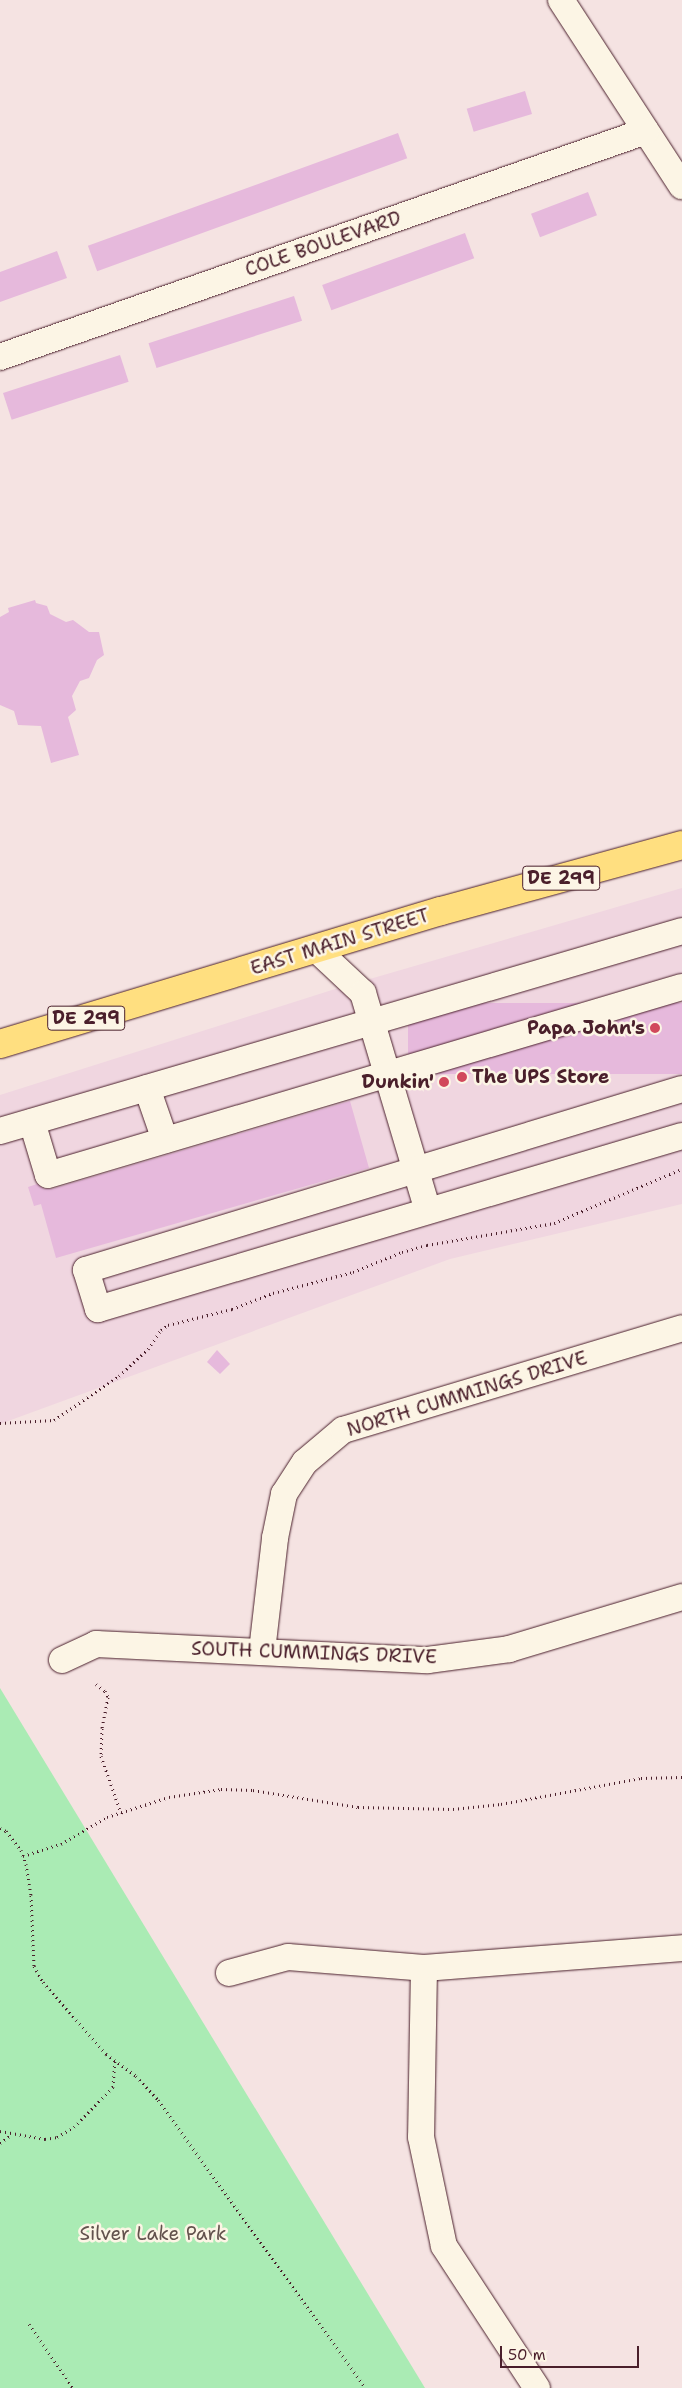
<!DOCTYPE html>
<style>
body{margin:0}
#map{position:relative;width:682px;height:2388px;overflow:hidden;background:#f5e3e2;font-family:"Shantell Sans",sans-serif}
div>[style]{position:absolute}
.built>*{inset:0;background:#f0d6e0}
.green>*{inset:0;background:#aaebb4}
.building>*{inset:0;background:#e6b9dc;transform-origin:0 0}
.path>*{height:3px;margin-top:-1.5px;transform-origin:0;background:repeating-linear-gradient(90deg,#4a1f2b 0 1px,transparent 0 5px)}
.roads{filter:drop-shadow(0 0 1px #4a1f2b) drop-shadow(0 0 1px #4a1f2b)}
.minor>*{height:26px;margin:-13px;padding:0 13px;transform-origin:13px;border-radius:13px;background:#fcf5e5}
.major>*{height:28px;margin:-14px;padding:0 14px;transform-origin:14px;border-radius:14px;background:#ffdf80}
.dots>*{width:14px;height:14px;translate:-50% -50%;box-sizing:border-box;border:2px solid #fcf5e5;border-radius:50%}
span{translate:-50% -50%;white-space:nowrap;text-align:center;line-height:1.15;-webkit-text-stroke:5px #fcf5e5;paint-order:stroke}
.shield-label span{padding:1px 4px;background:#fcf5e5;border:1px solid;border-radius:4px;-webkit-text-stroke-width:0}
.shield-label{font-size:18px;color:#4a1f2b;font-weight:700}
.street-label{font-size:19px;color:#4a1f2b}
.poi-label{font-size:19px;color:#4a1f2b;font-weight:700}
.right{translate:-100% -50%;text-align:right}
.left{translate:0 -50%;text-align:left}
.park-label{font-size:19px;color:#62524d}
.scale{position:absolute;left:500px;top:2346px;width:139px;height:22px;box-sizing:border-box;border:2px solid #4a1f2b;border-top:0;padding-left:6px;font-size:15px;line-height:18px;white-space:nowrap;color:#4a1f2b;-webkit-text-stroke:4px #fcf5e5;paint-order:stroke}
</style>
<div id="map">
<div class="built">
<i style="clip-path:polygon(682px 888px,682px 1204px,450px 1259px,0 1424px,0 1095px,332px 990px)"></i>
</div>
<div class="green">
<i style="clip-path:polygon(0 1688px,425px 2388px,0 2388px)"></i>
</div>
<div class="building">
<i style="left:525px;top:91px;width:24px;height:61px;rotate:73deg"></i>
<i style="left:398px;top:133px;width:27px;height:330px;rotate:70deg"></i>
<i style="left:588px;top:192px;width:25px;height:61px;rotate:69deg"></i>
<i style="left:465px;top:233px;width:27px;height:152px;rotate:70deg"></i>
<i style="clip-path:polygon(57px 251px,67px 278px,0 302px,0 272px)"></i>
<i style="left:294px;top:296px;width:26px;height:153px;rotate:72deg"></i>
<i style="left:120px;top:355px;width:28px;height:123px;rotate:72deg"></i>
<i style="clip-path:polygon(35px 600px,36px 603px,47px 606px,50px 614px,66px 622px,73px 620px,89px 632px,99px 632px,104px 655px,97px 660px,89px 678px,80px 681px,72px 696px,76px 710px,68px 717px,79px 755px,51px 763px,41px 726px,18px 725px,14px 711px,0 705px,0 617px,9px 612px,8px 608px)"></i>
<i style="left:682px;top:1003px;width:71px;height:274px;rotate:90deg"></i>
<i style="clip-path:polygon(350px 1101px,369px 1168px,56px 1258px,41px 1204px,34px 1206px,28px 1187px,37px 1184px,44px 1189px,52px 1189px)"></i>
<i style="clip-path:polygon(217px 1350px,230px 1364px,220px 1374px,207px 1362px)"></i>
</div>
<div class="path">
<i style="left:0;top:1423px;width:54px;rotate:-3.2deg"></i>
<i style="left:54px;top:1420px;width:78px;rotate:-34.1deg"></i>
<i style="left:119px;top:1376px;width:40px;rotate:-43deg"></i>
<i style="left:148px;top:1349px;width:23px;rotate:-56deg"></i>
<i style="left:161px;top:1330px;width:9px;rotate:-36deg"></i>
<i style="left:168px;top:1325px;width:66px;rotate:-14deg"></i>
<i style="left:232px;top:1309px;width:44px;rotate:-21.3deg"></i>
<i style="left:273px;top:1293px;width:83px;rotate:-14.7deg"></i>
<i style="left:353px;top:1272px;width:53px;rotate:-22.2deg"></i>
<i style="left:402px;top:1252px;width:26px;rotate:-16deg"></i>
<i style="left:427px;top:1245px;width:129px;rotate:-9.8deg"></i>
<i style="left:554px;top:1223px;width:139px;rotate:-22.9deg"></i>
<i style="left:96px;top:1684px;width:11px;rotate:38deg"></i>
<i style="left:105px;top:1691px;width:7px;rotate:63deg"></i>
<i style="left:108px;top:1697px;width:32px;rotate:101deg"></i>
<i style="left:102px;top:1728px;width:28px;rotate:92deg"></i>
<i style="left:101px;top:1756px;width:60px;rotate:70.7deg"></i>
<i style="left:0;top:1828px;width:7px;rotate:27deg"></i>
<i style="left:6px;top:1831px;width:24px;rotate:52deg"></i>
<i style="left:21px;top:1850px;width:15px;rotate:70deg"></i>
<i style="left:26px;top:1864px;width:31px;rotate:81deg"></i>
<i style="left:31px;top:1895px;width:71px;rotate:87.6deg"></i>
<i style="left:34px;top:1966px;width:18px;rotate:61deg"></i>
<i style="left:43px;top:1982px;width:96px;rotate:48.8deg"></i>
<i style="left:106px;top:2054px;width:37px;rotate:36deg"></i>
<i style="left:136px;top:2076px;width:33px;rotate:47deg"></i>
<i style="left:158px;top:2100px;width:355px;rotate:54.2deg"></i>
<i style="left:23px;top:1856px;width:40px;rotate:-18deg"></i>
<i style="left:61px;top:1844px;width:53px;rotate:-30.4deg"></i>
<i style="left:107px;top:1817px;width:65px;rotate:-17.9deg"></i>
<i style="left:169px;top:1797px;width:53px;rotate:-8.7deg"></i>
<i style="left:221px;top:1789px;width:32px;rotate:2deg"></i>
<i style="left:253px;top:1790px;width:106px;rotate:9.2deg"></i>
<i style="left:358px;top:1807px;width:95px;rotate:1.2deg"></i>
<i style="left:453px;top:1809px;width:48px;rotate:-5.9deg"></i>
<i style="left:501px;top:1804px;width:142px;rotate:-10.5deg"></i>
<i style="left:641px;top:1778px;width:41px;rotate:-1.4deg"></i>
<i style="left:0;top:2131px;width:46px;rotate:10.1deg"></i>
<i style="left:45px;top:2139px;width:12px;rotate:-9deg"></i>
<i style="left:57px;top:2137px;width:20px;rotate:-30deg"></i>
<i style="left:74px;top:2127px;width:56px;rotate:-45.7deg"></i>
<i style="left:113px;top:2087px;width:26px;rotate:-86deg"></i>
<i style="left:0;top:2143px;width:14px;rotate:-36deg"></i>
<i style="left:29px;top:2324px;width:78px;rotate:55.5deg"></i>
</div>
<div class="roads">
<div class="minor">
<i style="left:561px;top:0;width:222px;rotate:57deg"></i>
<i style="left:0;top:357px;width:684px;rotate:-19.28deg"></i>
<i style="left:317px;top:950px;width:63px;rotate:43.1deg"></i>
<i style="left:363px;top:993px;width:227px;rotate:73.4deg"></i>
<i style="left:147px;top:1088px;width:55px;rotate:70.9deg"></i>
<i style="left:682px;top:1089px;width:623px;rotate:163.11deg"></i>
<i style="left:86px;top:1270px;width:41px;rotate:72.9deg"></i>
<i style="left:98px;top:1309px;width:609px;rotate:-16.5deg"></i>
<i style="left:32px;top:1122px;width:55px;rotate:73.2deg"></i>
<i style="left:48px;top:1175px;width:661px;rotate:-16.52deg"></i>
<i style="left:0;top:1131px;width:711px;rotate:-16.34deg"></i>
<i style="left:262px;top:1651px;width:114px;rotate:-83.4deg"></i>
<i style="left:275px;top:1538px;width:45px;rotate:-78.4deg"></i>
<i style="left:284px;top:1494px;width:38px;rotate:-57deg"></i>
<i style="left:305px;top:1462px;width:50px;rotate:-40.1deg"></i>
<i style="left:343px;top:1430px;width:354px;rotate:-16.7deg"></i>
<i style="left:62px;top:1660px;width:38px;rotate:-25deg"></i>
<i style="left:96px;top:1644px;width:332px;rotate:2.8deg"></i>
<i style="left:428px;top:1660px;width:82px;rotate:-7.7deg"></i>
<i style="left:509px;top:1649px;width:181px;rotate:-16.7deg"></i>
<i style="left:424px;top:1968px;width:169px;rotate:91deg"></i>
<i style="left:421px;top:2137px;width:111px;rotate:78.1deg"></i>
<i style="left:444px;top:2246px;width:170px;rotate:56.8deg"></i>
<i style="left:229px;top:1973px;width:61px;rotate:-15.2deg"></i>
<i style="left:288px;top:1957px;width:136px;rotate:4.6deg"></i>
<i style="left:424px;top:1968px;width:259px;rotate:-4.4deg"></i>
</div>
<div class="major">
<i style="left:0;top:1044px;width:461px;rotate:-16.8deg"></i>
<i style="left:441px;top:911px;width:250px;rotate:-15.3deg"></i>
</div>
</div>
<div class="dots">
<i style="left:655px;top:1028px;background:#d1495b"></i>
<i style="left:462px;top:1077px;background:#d1495b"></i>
<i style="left:444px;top:1082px;background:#d1495b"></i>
</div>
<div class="shield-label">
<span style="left:561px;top:878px">DE 299</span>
<span style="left:86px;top:1018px">DE 299</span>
</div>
<div class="street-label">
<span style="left:323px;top:244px;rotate:-19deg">COLE BOULEVARD</span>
<span style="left:340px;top:942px;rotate:-17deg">EAST MAIN STREET</span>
<span style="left:467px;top:1394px;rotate:-17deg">NORTH CUMMINGS DRIVE</span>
<span style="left:314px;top:1653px;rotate:2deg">SOUTH CUMMINGS DRIVE</span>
</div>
<div class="poi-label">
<span class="right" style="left:645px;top:1028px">Papa John's</span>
<span class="left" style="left:472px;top:1077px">The UPS Store</span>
<span class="right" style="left:434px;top:1082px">Dunkin'</span>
</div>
<div class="park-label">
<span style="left:153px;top:2234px">Silver Lake Park</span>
</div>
<div class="scale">50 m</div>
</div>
